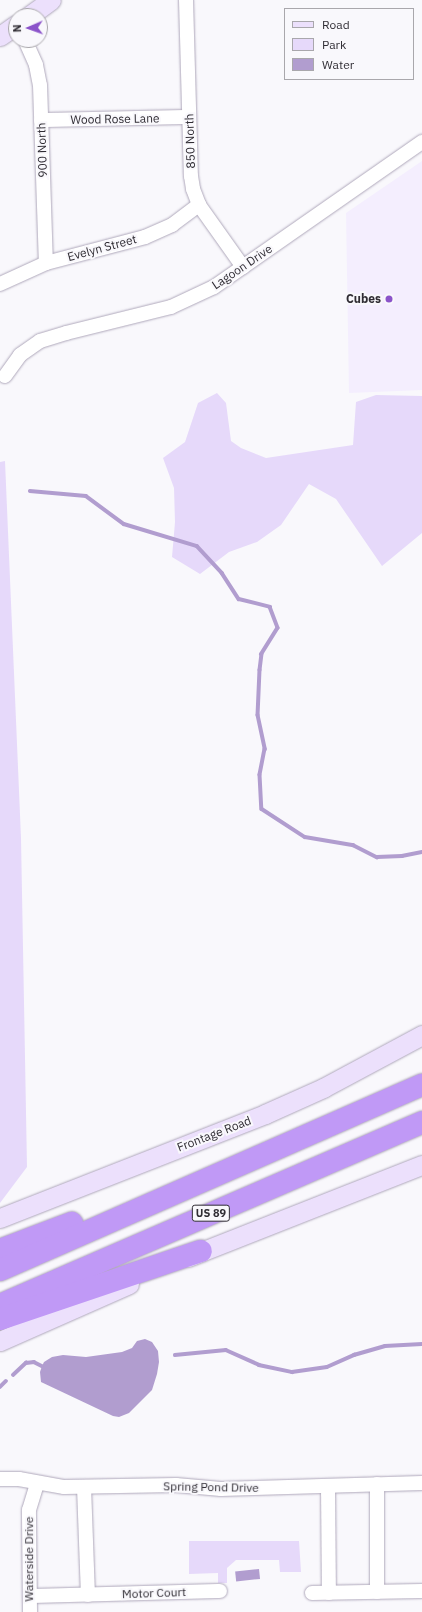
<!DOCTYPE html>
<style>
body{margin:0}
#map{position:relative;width:422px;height:1612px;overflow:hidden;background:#f9f8fc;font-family:"IBM Plex Sans",sans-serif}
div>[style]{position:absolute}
.built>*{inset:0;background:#f4eefe}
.green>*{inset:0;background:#e6d9fa}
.water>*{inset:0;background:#b19dcf;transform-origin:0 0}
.stream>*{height:3.5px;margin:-1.75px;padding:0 1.75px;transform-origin:1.75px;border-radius:1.75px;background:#b19dcf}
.roads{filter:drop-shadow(0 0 1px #afa8bb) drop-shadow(0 0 1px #afa8bb)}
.minor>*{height:14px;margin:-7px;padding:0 7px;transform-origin:7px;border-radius:7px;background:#fff}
.secondary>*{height:19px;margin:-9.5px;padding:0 9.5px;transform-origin:9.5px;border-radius:9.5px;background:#ece0fc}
.motorway>*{height:22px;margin:-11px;padding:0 11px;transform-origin:11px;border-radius:11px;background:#c099f6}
.dots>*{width:11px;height:11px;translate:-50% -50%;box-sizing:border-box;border:2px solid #f9f8fc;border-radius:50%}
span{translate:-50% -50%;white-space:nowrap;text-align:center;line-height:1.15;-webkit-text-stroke:4px #f9f8fc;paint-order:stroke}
.shield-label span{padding:1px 3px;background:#f9f8fc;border:1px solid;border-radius:3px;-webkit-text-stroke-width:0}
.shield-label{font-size:11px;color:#302d34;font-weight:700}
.street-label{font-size:12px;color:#302d34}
.poi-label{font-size:12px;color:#302d34;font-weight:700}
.right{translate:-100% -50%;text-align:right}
.legend{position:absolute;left:284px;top:8px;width:130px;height:72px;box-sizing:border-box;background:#f9f8fc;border:1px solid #a9a7ac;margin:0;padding:5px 7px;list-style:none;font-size:12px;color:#302d34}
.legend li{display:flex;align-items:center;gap:8px;height:20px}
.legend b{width:20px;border:1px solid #a9a7ac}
.north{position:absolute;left:8px;top:8px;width:40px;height:40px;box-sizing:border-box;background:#f9f8fc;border:1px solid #a9a7ac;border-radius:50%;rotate:268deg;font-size:11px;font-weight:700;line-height:16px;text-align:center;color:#302d34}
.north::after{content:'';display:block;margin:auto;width:14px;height:18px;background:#8b53ca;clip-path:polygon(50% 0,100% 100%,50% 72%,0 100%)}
</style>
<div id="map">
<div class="built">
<i style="clip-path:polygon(422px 161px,422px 390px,349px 393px,346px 213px)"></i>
</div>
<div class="green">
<i style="clip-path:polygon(217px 393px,226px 403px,231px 441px,241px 448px,266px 458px,353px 445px,356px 402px,376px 395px,422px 396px,422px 533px,382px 566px,336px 499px,309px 484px,281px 525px,257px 542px,229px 552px,200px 574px,172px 557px,175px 522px,174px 488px,163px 458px,185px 442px,198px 403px)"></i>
<i style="clip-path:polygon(5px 461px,21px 838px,27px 1167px,0 1203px,0 462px)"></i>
<i style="clip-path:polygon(189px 1541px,299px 1541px,301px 1572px,280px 1572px,279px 1560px,236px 1560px,227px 1568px,227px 1583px,218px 1583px,218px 1573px,189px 1574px)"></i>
</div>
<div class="water">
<i style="clip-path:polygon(145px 1339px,152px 1342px,158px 1351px,159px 1362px,157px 1374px,152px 1390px,129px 1413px,119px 1417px,113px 1416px,41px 1382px,40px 1372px,42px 1366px,44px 1362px,52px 1357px,63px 1355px,86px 1357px,122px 1352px,132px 1348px,137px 1341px)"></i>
<i style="left:259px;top:1569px;width:10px;height:24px;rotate:84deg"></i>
</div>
<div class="stream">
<i style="left:30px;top:491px;width:56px;rotate:5.1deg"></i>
<i style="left:86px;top:496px;width:47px;rotate:36.4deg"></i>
<i style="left:124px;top:524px;width:76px;rotate:16.8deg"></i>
<i style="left:197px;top:546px;width:37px;rotate:47deg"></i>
<i style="left:222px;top:573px;width:31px;rotate:57deg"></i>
<i style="left:239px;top:599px;width:32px;rotate:14deg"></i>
<i style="left:270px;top:607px;width:22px;rotate:69deg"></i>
<i style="left:278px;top:628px;width:31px;rotate:122deg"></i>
<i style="left:262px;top:654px;width:16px;rotate:97deg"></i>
<i style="left:260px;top:670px;width:45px;rotate:92.5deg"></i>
<i style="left:258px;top:715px;width:35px;rotate:78deg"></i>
<i style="left:265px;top:749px;width:26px;rotate:101deg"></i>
<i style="left:260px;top:775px;width:34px;rotate:87deg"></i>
<i style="left:262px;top:809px;width:51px;rotate:33.1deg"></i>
<i style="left:305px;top:837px;width:49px;rotate:9.5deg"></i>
<i style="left:353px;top:845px;width:27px;rotate:27deg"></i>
<i style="left:377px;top:857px;width:25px;rotate:-2deg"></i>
<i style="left:402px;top:856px;width:20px;rotate:-11deg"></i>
<i style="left:175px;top:1355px;width:51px;rotate:-5.6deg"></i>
<i style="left:226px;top:1350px;width:36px;rotate:24deg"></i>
<i style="left:259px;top:1365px;width:34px;rotate:12deg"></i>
<i style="left:292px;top:1372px;width:35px;rotate:-8deg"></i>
<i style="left:327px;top:1367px;width:30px;rotate:-24deg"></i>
<i style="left:354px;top:1355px;width:32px;rotate:-16deg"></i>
<i style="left:385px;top:1346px;width:37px;rotate:-3deg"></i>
<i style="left:13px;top:1375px;width:18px;rotate:-43deg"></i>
<i style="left:26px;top:1363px;width:8px;rotate:-7deg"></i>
<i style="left:34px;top:1362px;width:9px;rotate:27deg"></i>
<i style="left:0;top:1387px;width:8px;rotate:-45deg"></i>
</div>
<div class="roads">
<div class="minor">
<i style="left:186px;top:0;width:176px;rotate:88.4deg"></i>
<i style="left:191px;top:176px;width:13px;rotate:81deg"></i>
<i style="left:193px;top:189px;width:17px;rotate:69deg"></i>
<i style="left:199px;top:205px;width:76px;rotate:54.6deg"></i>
<i style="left:25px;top:40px;width:27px;rotate:66deg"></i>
<i style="left:36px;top:65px;width:20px;rotate:79deg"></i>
<i style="left:40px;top:85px;width:178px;rotate:88.1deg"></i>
<i style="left:41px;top:120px;width:148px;rotate:-1.2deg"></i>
<i style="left:0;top:284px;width:51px;rotate:-24.5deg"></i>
<i style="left:46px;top:263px;width:102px;rotate:-14.7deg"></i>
<i style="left:145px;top:237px;width:30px;rotate:-24deg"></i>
<i style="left:172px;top:225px;width:34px;rotate:-37deg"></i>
<i style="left:5px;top:376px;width:26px;rotate:-54deg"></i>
<i style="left:20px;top:355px;width:24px;rotate:-35deg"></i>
<i style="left:40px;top:341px;width:27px;rotate:-17deg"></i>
<i style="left:66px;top:333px;width:108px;rotate:-13.9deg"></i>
<i style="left:171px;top:307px;width:47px;rotate:-24.9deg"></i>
<i style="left:214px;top:287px;width:254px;rotate:-34.9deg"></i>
<i style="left:0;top:1479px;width:19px"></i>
<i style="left:19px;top:1479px;width:46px;rotate:10.1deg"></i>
<i style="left:64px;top:1487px;width:112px;rotate:-1deg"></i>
<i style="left:176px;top:1485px;width:45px;rotate:5.1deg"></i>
<i style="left:221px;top:1489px;width:201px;rotate:-1.7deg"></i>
<i style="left:377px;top:1484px;width:108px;rotate:90deg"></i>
<i style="left:328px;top:1486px;width:107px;rotate:89.5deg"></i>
<i style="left:84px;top:1487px;width:108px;rotate:87.9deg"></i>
<i style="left:312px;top:1593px;width:110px;rotate:-1deg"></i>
<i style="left:30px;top:1596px;width:190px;rotate:-1.5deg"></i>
<i style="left:30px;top:1612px;width:102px;rotate:-90.6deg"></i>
<i style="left:29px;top:1510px;width:28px;rotate:-73deg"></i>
</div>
<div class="secondary">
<i style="left:29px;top:16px;width:27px;rotate:-36deg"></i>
<i style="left:0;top:36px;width:19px;rotate:-35deg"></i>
<i style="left:0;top:1218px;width:285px;rotate:-21.4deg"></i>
<i style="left:265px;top:1114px;width:64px;rotate:-24.1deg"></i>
<i style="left:323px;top:1088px;width:112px;rotate:-28.2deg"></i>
<i style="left:188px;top:1257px;width:251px;rotate:-21.5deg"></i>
<i style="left:0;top:1341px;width:141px;rotate:-23.8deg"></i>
</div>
<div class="motorway">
<i style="left:0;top:1250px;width:77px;rotate:-20.6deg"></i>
<i style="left:0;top:1270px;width:461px;rotate:-23.7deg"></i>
<i style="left:0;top:1305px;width:460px;rotate:-23.4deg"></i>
<i style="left:0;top:1319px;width:212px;rotate:-18.7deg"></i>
</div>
</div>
<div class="dots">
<i style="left:389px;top:299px;background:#8b53ca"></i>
</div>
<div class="shield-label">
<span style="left:211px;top:1213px">US 89</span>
</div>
<div class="street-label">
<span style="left:115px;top:119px;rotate:-1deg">Wood Rose Lane</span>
<span style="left:190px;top:141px;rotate:-92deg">850 North</span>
<span style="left:42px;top:150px;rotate:-92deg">900 North</span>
<span style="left:102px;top:248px;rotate:-15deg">Evelyn Street</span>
<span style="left:242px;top:267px;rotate:-34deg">Lagoon Drive</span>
<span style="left:214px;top:1134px;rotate:-21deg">Frontage Road</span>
<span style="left:211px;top:1487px;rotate:1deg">Spring Pond Drive</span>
<span style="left:29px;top:1559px;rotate:-90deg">Waterside Drive</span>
<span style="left:154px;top:1593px;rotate:-2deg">Motor Court</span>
</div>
<div class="poi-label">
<span class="right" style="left:381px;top:299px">Cubes</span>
</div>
<ul class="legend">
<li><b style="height:5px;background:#ece0fc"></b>Road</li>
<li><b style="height:11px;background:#e6d9fa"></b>Park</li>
<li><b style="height:11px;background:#b19dcf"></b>Water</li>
</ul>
<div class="north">N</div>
</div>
